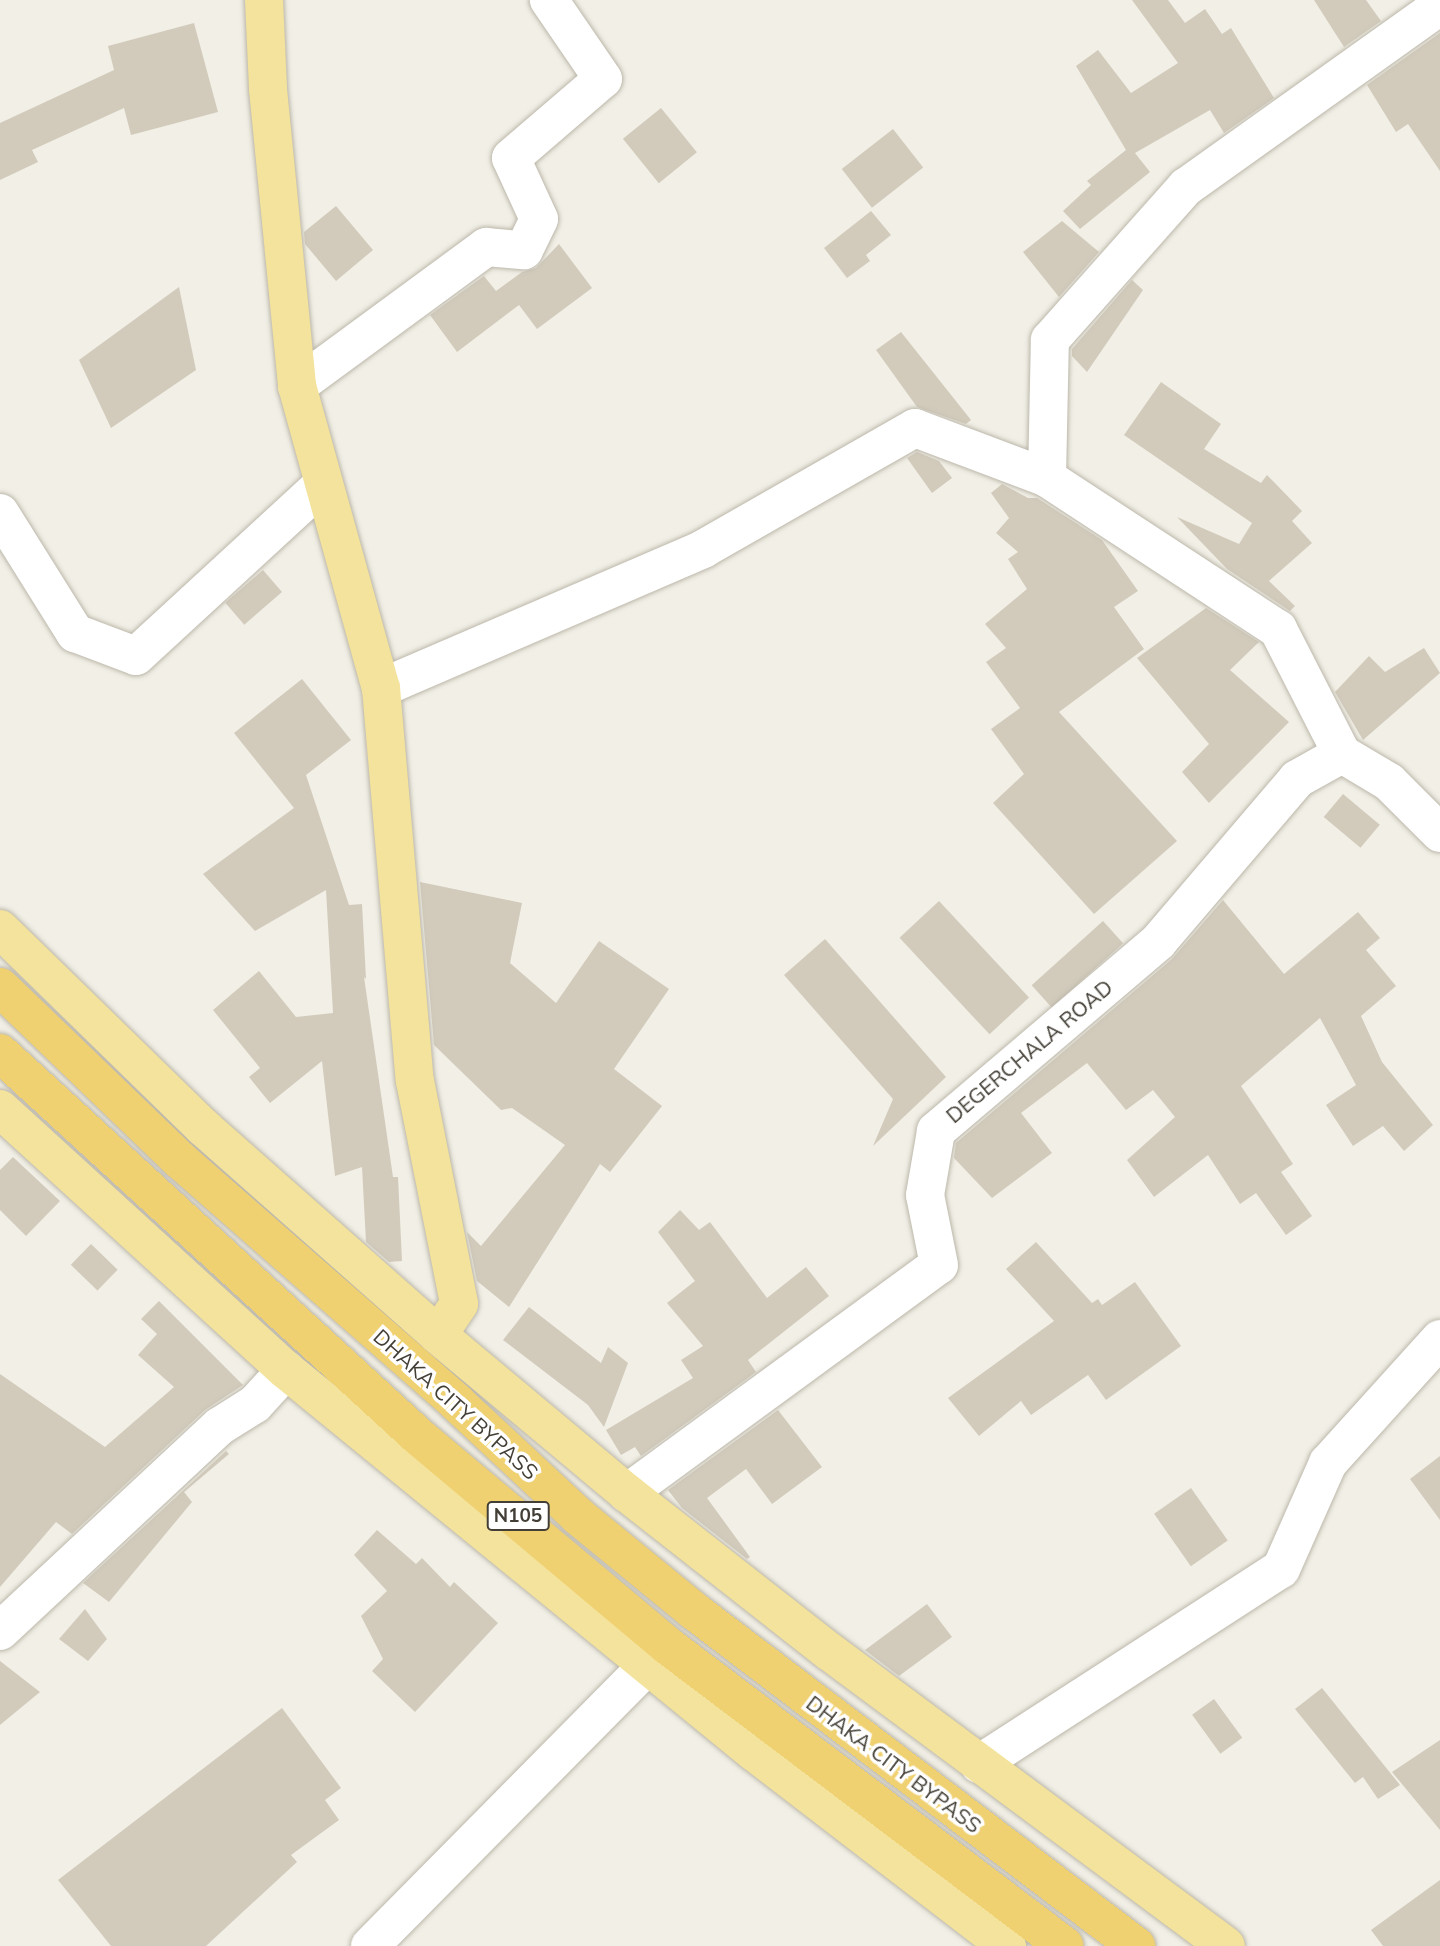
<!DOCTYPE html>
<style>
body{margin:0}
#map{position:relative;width:1440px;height:1946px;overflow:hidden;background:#f1efe6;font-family:Mulish,sans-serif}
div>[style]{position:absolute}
.building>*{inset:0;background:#d2cbbc;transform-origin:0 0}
.roads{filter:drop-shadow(0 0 2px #bcb7aa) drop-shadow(0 0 2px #bcb7aa)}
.minor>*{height:38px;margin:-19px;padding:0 19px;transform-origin:19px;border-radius:19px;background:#fff}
.major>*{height:38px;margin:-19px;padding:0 19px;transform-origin:19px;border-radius:19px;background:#f4e39c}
.highway>*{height:38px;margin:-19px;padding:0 19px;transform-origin:19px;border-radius:19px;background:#f0d172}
span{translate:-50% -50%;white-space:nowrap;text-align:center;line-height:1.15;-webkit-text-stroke:7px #fff;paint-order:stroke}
.shield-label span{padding:2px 5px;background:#fff;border:2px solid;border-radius:5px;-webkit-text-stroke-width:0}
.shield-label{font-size:19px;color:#433f36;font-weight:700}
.street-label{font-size:21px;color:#433f36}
</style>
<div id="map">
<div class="building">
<i style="clip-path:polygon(1132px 0,1168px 0,1185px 23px,1205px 9px,1222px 34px,1231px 28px,1274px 98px,1224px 133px,1210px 110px,1135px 153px,1150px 172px,1080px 229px,1063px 211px,1091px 185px,1087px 181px,1126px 150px,1076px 66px,1098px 50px,1131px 93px,1178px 63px)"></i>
<i style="clip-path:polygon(1314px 0,1366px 0,1381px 21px,1344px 47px)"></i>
<i style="clip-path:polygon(194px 23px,218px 112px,131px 135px,124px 108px,32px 150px,38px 162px,0 180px,0 123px,114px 70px,108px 46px)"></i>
<i style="clip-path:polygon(1440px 33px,1440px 171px,1408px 124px,1396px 132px,1367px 85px)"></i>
<i style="left:661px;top:108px;width:57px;height:49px;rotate:51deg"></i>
<i style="left:893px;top:129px;width:49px;height:65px;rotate:52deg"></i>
<i style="clip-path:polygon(336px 206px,373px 250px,336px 281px,305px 244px,304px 232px)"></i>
<i style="clip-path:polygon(871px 211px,891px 235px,866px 255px,870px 261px,847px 278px,824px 248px)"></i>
<i style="clip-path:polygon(1062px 221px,1099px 252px,1059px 297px,1023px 252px)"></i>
<i style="clip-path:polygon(559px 244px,592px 288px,537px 329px,519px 305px,457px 352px,430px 315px,484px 276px,496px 291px,522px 272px,536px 268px)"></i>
<i style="clip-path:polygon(1132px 280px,1143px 290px,1087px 372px,1072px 356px,1072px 349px)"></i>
<i style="clip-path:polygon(179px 287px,196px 370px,111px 428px,79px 360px)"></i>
<i style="clip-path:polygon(901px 332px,971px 420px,966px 424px,917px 407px,876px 350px)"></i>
<i style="clip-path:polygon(1161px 382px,1221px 424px,1204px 449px,1261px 483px,1267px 475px,1302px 511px,1292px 521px,1312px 543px,1269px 581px,1295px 606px,1290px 611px,1227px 569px,1177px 517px,1239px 544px,1252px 523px,1124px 435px)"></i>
<i style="clip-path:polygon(917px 452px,939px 461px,952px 478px,932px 493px,907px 458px)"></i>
<i style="clip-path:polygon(1002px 484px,1028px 498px,1037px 498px,1102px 540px,1138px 591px,1114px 607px,1144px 649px,1059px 712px,1177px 841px,1094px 914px,993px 803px,1024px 774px,991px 729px,1020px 708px,986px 662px,1006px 648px,985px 624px,1027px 589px,1008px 559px,1018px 552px,996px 533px,1009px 518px,991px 493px)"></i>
<i style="left:263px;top:570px;width:29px;height:50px;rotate:49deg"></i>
<i style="clip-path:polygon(1206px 608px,1259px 642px,1230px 670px,1289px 722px,1209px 803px,1182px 772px,1209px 744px,1137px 658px)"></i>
<i style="clip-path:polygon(1424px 648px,1440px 673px,1363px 740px,1335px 692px,1369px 656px,1385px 672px)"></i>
<i style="clip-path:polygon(302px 679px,351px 740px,306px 775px,349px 905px,362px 904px,366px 979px,364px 977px,393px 1177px,398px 1177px,402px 1261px,389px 1262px,366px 1242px,362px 1167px,335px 1176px,322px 1061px,270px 1103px,249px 1077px,260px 1068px,213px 1010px,259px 971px,296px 1017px,333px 1013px,326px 890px,255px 931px,203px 874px,294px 808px,234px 733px)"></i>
<i style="left:1343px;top:794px;width:48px;height:30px;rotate:40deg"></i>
<i style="clip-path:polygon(420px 882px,522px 903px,510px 963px,556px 1003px,599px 941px,669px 989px,614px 1069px,662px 1106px,610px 1172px,600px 1164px,509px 1307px,477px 1281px,467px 1232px,481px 1246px,565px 1145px,512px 1108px,501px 1110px,434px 1045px)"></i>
<i style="clip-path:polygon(1223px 900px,1284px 974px,1358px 912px,1380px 938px,1366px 950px,1396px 986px,1361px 1016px,1382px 1062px,1433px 1125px,1404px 1151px,1383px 1126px,1353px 1146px,1326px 1105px,1356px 1085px,1320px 1018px,1241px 1086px,1293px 1164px,1281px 1172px,1312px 1216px,1286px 1235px,1256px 1193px,1240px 1204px,1208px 1155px,1154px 1197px,1127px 1160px,1175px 1117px,1153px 1090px,1126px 1110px,1087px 1063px,1021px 1113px,1052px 1153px,992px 1198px,954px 1158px,956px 1143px,1172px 959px)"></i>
<i style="left:939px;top:901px;width:132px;height:54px;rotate:47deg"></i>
<i style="left:1103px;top:921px;width:30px;height:96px;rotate:48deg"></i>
<i style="clip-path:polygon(825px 939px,946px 1077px,873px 1146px,893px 1099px,784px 975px)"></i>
<i style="clip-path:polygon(13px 1157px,60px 1201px,26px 1236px,0 1210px,0 1170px)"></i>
<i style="clip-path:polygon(680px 1210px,699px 1230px,710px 1222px,767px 1298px,806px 1267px,829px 1296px,748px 1360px,756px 1372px,641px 1456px,635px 1447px,621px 1455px,606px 1430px,693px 1378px,681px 1360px,703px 1346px,667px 1303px,695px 1281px,658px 1232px)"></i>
<i style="clip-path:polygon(1036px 1242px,1092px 1303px,1098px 1299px,1102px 1305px,1135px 1282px,1181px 1346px,1106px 1400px,1088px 1375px,1031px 1415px,1021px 1401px,979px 1436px,948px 1398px,1054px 1321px,1006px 1269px)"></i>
<i style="left:91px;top:1244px;width:37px;height:29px;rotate:44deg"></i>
<i style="clip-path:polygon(159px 1301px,243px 1385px,205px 1410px,72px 1534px,56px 1522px,0 1587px,0 1374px,105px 1447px,174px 1387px,138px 1355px,157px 1334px,141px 1319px)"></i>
<i style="clip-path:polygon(529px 1307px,601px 1363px,608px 1347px,628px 1363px,604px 1427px,588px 1405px,503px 1340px)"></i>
<i style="clip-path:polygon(778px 1410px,822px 1467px,772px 1504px,746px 1469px,707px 1498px,750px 1557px,747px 1559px,682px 1508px,668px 1490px)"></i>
<i style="clip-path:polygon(226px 1451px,229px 1454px,184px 1492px,192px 1502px,109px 1602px,83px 1583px)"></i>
<i style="clip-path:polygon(1440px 1456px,1440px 1520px,1410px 1479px)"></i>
<i style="left:1191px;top:1488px;width:64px;height:45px;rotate:55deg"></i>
<i style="clip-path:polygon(377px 1530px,416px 1564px,422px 1558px,450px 1587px,454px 1582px,498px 1623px,415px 1712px,372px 1671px,383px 1659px,361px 1616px,387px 1591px,354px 1555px)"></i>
<i style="clip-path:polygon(927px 1604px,952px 1637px,899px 1676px,865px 1650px)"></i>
<i style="clip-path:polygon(85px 1609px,107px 1639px,88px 1661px,59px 1639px)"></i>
<i style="clip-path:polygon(0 1661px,40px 1692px,0 1725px)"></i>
<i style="clip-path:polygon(1322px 1688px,1400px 1785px,1378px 1799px,1363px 1777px,1355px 1783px,1295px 1709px)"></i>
<i style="left:1214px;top:1699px;width:48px;height:27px;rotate:54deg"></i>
<i style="clip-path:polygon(282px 1708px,341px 1788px,325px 1800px,339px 1820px,291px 1855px,297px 1862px,206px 1946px,111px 1946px,58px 1880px)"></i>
<i style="clip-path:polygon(1440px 1740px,1440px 1830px,1392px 1772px)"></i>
<i style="clip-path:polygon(1440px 1880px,1440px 1946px,1383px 1946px,1371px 1930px)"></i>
</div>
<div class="roads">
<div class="minor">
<i style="left:297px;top:386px;width:235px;rotate:-36.3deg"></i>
<i style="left:486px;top:247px;width:38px;rotate:5deg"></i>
<i style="left:524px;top:250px;width:34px;rotate:-64deg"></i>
<i style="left:539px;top:219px;width:67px;rotate:-114.7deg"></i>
<i style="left:511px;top:158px;width:121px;rotate:-40.7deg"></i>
<i style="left:603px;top:79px;width:96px;rotate:-124.4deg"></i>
<i style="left:1047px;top:478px;width:276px;rotate:33.2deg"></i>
<i style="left:1278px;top:629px;width:140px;rotate:62.9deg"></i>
<i style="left:0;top:513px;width:142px;rotate:58deg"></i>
<i style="left:75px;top:633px;width:65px;rotate:20.7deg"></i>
<i style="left:136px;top:656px;width:254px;rotate:-42.6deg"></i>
<i style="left:381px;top:688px;width:351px;rotate:-23.3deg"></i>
<i style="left:703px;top:549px;width:244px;rotate:-29.7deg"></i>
<i style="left:915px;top:428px;width:141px;rotate:20.7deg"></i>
<i style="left:1047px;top:478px;width:138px;rotate:-88.8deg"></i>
<i style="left:1050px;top:340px;width:205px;rotate:-48.4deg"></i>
<i style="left:1186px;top:187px;width:312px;rotate:-35.5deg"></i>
<i style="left:627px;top:1493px;width:386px;rotate:-36.2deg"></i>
<i style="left:939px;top:1265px;width:71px;rotate:-101.3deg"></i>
<i style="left:925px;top:1195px;width:65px;rotate:-80.2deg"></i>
<i style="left:936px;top:1131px;width:292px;rotate:-40.4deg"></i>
<i style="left:1158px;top:942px;width:214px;rotate:-49.5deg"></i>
<i style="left:1297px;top:779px;width:51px;rotate:-29.1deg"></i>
<i style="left:1342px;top:754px;width:55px;rotate:30.8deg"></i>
<i style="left:1389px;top:782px;width:72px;rotate:45deg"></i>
<i style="left:0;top:1631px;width:301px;rotate:-43deg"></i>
<i style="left:220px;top:1426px;width:41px;rotate:-32.2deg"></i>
<i style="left:255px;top:1404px;width:46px;rotate:-47.6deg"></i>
<i style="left:979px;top:1764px;width:359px;rotate:-32.9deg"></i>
<i style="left:1281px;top:1569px;width:116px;rotate:-66.1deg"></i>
<i style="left:1328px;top:1463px;width:167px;rotate:-47.9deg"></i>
<i style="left:370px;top:1946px;width:395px;rotate:-45.3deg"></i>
</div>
<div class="major">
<i style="left:264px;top:0;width:89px;rotate:87.4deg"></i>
<i style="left:268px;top:89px;width:298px;rotate:84.4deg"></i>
<i style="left:297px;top:386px;width:313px;rotate:74.5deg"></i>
<i style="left:381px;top:688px;width:394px;rotate:85.1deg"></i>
<i style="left:415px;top:1081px;width:227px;rotate:78.8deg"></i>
<i style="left:459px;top:1304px;width:37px;rotate:124deg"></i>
<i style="left:0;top:929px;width:284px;rotate:44.3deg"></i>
<i style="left:203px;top:1127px;width:314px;rotate:41.5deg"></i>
<i style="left:438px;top:1335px;width:246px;rotate:39.9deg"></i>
<i style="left:627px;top:1493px;width:258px;rotate:38.1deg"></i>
<i style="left:830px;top:1652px;width:493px;rotate:36.6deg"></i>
<i style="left:0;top:1109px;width:387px;rotate:42.4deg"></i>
<i style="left:286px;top:1370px;width:604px;rotate:39.22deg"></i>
<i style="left:754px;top:1752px;width:319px;rotate:37.5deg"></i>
</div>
<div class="highway">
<i style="left:0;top:987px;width:251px;rotate:43.9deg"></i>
<i style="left:181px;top:1161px;width:367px;rotate:41.2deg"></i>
<i style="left:457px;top:1403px;width:166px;rotate:43deg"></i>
<i style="left:578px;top:1516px;width:150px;rotate:39.3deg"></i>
<i style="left:694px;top:1611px;width:555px;rotate:37.16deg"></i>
<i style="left:0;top:1053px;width:568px;rotate:42.5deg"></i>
<i style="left:419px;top:1437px;width:325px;rotate:40deg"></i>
<i style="left:668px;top:1646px;width:497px;rotate:37.1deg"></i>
</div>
</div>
<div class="shield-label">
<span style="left:518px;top:1516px">N105</span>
</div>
<div class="street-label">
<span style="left:1029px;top:1051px;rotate:-40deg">DEGERCHALA ROAD</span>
<span style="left:456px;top:1404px;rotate:42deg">DHAKA CITY BYPASS</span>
<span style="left:894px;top:1764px;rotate:37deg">DHAKA CITY BYPASS</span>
</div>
</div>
